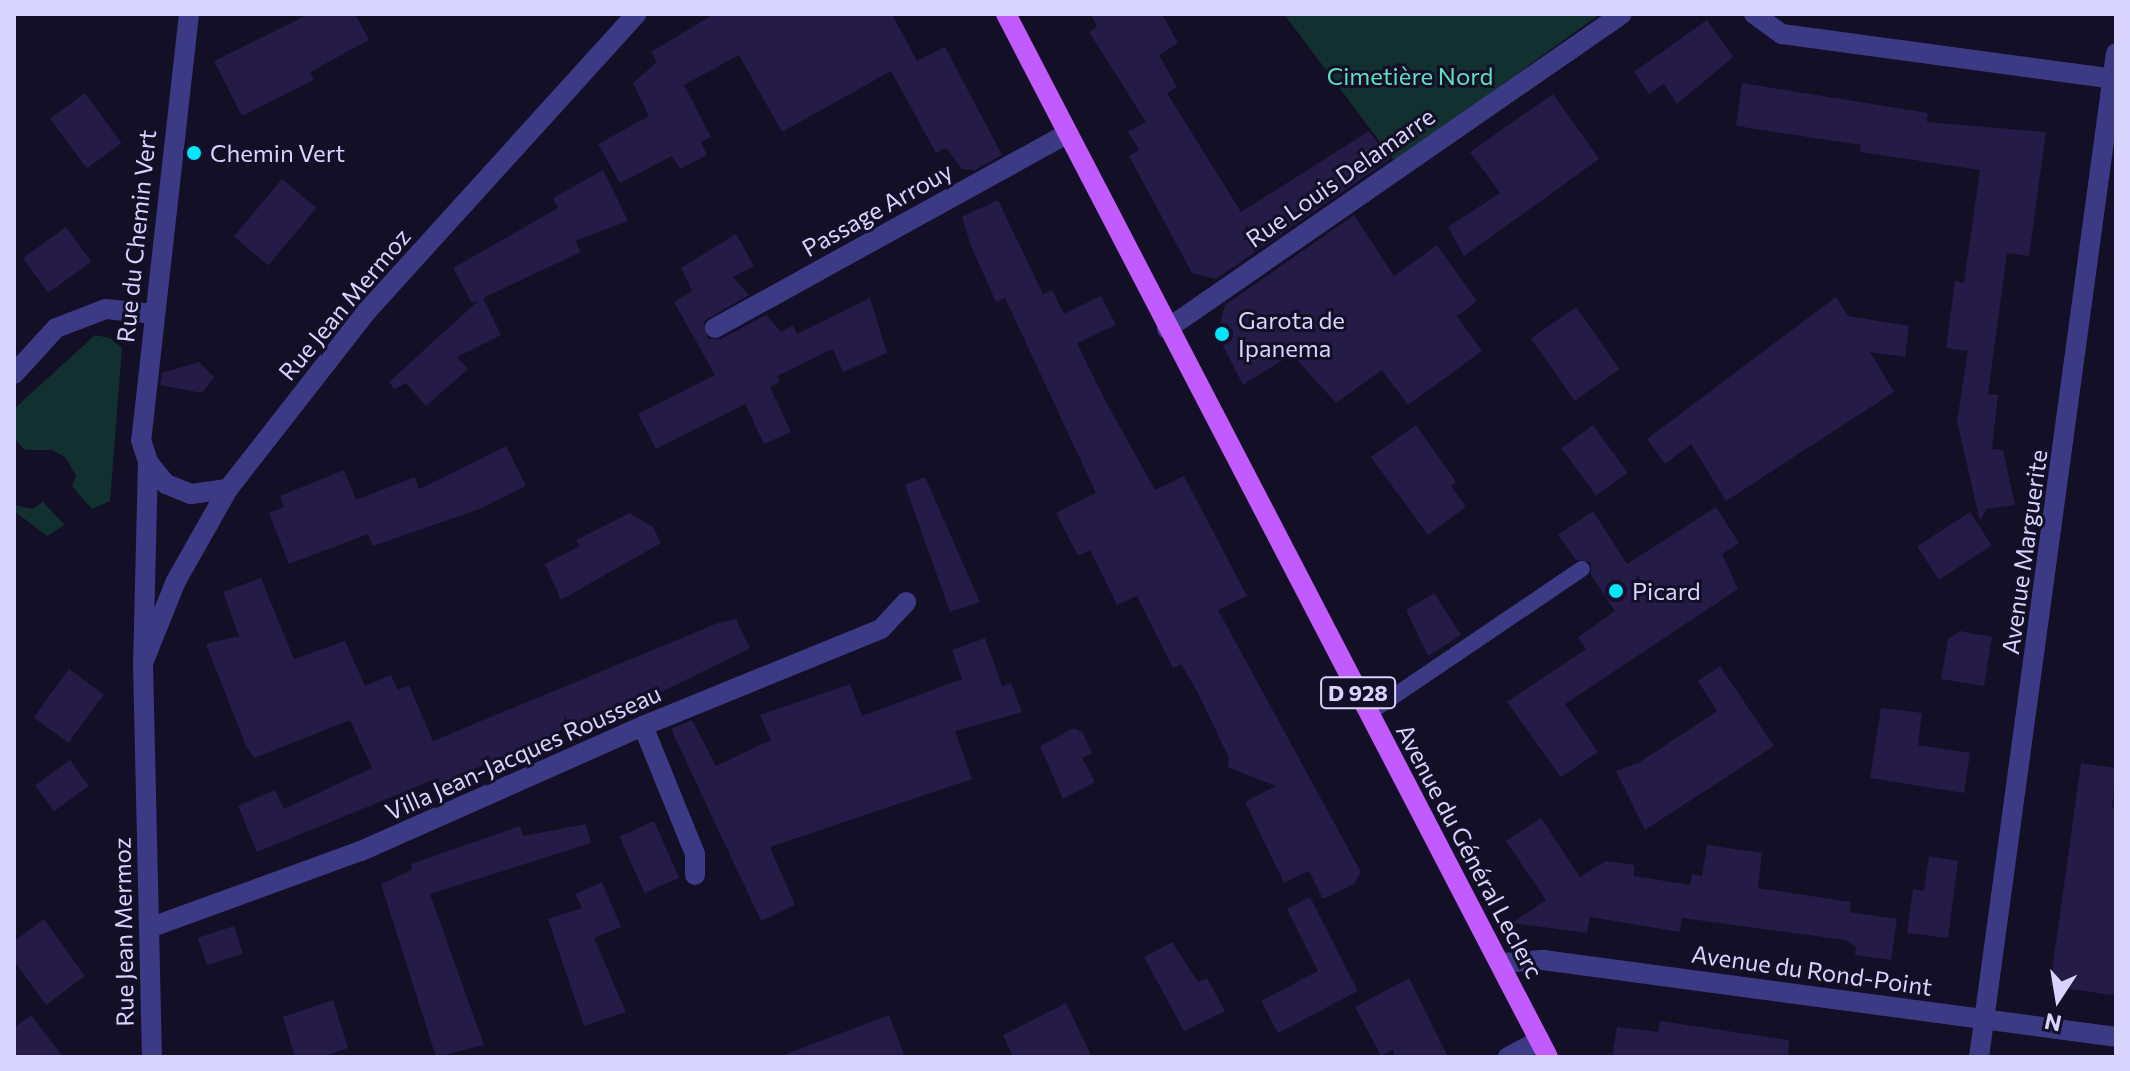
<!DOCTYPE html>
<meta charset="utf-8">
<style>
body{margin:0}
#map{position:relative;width:2130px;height:1071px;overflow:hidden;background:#130f26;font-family:Commissioner,sans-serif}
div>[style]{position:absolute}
.green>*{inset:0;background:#12302f}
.building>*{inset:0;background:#241b47;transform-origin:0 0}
.service>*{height:16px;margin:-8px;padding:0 8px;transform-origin:8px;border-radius:8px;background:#3d3a85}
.minor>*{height:20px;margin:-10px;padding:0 10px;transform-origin:10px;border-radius:10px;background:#3d3a85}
.primary>*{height:20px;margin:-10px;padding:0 10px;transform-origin:10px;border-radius:10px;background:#c25bff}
.dots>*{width:22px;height:22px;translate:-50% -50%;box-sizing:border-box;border:4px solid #130f26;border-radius:50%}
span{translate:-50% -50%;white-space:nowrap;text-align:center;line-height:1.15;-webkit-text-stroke:6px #130f26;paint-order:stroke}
.shield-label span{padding:2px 6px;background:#130f26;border:2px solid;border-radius:6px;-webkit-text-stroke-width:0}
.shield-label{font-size:22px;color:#d9d4ff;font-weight:700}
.park-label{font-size:24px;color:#5fe0c0}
.poi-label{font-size:24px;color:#d9d4ff}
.left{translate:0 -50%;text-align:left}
.street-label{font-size:24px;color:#d9d4ff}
.frame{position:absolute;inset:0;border:16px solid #d9d4ff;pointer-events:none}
.north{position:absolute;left:2018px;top:959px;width:80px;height:80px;-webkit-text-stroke:6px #130f26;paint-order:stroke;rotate:192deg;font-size:22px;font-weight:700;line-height:32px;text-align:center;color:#d9d4ff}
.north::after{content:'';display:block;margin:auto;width:28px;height:36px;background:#d9d4ff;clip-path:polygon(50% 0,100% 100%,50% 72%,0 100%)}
</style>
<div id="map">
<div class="green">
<i style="clip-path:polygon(1284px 14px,1600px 14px,1395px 162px)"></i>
<i style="clip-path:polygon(95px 335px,110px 338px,122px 348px,110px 501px,92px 509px,72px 486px,76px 475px,65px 457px,52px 450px,25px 450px,14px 438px,14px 409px)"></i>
<i style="clip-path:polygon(43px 502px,65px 525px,47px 536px,14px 511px,14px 505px,33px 509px)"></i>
</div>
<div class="building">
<i style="clip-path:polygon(309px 14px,355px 14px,369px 40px,310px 72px,314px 80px,242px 116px,214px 61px)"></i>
<i style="clip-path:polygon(714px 14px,892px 14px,917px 61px,945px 47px,1002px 155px,975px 170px,962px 169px,946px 148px,936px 153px,891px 71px,782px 132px,739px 55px,684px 85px,711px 137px,701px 142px,707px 155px,680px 169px,672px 156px,620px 183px,598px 144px,649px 116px,633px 83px,657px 62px,651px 52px)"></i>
<i style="clip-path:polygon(1090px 14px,1162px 14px,1178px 43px,1159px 55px,1177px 87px,1167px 93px,1241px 212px,1369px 131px,1390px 159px,1216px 279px,1192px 273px,1129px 156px,1139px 150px,1128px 132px,1146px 122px,1089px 32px,1097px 26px)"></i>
<i style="clip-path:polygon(1707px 20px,1733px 57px,1677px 104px,1664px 84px,1649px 94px,1634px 72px)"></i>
<i style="clip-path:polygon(1742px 83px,1928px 113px,1927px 122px,2046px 132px,2029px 256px,2007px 253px,1988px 394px,1998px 395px,1992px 449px,2003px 450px,2015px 505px,1986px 509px,1980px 521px,1957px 421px,1968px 351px,1946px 348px,1955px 281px,1964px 283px,1980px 170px,1860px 152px,1861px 145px,1736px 126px)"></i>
<i style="left:85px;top:93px;width:62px;height:43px;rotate:54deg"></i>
<i style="clip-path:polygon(1553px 94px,1599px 159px,1464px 256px,1448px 227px,1500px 193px,1470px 152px)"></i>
<i style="clip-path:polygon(603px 170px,628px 221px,575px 241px,581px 252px,483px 298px,501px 335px,457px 357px,468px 369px,426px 406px,406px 383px,394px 389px,389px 382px,479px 300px,472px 303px,453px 268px,558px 208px,553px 198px)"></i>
<i style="left:282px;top:179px;width:45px;height:75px;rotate:40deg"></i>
<i style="clip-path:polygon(998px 200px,1043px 294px,1052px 290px,1064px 314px,1101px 296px,1116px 325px,1077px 343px,1106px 402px,1155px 490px,1184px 476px,1247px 596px,1218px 610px,1361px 872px,1354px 884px,1323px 899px,1309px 871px,1284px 883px,1245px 802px,1276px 786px,1228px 767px,1229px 758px,1197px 691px,1181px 664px,1173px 668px,1137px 596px,1117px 605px,1090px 550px,1078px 556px,1056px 513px,1096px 493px,1005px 298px,996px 302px,971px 246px,962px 217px)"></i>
<i style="clip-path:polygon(1354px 215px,1394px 276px,1437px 245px,1477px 301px,1457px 316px,1482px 351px,1408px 405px,1382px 370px,1336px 403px,1292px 354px,1243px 385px,1217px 334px,1225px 305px)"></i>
<i style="left:66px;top:227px;width:43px;height:53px;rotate:54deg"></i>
<i style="clip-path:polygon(736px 234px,754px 266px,733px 277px,749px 295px,704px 321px,708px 339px,721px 339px,766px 315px,781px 332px,793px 325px,797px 334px,870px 298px,887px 353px,843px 372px,833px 349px,777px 376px,780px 382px,770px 387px,791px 432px,764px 444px,745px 404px,656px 449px,638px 414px,715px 375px,674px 302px,692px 291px,681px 268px)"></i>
<i style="clip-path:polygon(1836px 297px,1848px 316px,1909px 326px,1905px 357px,1870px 352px,1894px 392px,1726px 501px,1691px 444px,1665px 464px,1647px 439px)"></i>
<i style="left:1576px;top:307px;width:76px;height:55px;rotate:55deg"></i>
<i style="clip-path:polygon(199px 362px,214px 377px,202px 393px,160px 385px,162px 373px)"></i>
<i style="clip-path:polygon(1416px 425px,1456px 482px,1451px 486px,1466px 507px,1428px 535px,1371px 457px)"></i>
<i style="left:1593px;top:425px;width:59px;height:39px;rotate:54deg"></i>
<i style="clip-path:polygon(506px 446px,526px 486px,477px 510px,373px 546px,368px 534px,289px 564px,269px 513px,284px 507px,280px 496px,344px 470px,356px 500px,415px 477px,419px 489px)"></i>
<i style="clip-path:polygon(925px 477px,980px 602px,950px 612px,905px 485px)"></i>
<i style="clip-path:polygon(1716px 507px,1739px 543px,1722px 554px,1738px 589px,1565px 704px,1598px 752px,1561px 777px,1507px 702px,1586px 649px,1578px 637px,1615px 611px,1591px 575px,1591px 562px,1576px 560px,1558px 535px,1593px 511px,1627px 564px)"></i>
<i style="left:1970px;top:512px;width:40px;height:63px;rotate:57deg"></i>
<i style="clip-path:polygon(630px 513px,653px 527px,661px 543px,561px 600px,545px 564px,580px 546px,576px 540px)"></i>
<i style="clip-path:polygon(261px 578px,294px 659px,345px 641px,365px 686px,391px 675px,398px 690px,409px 685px,433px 741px,718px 623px,736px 619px,750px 648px,621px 712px,618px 706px,440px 784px,438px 778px,257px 852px,238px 806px,275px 790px,284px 809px,372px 768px,350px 720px,254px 758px,246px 746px,206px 644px,239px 636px,223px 592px)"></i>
<i style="clip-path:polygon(1434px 593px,1461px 635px,1428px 656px,1406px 610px)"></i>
<i style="clip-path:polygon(1960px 631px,1992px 637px,1984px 686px,1941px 679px,1948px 639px)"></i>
<i style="clip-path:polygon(985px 638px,1002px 686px,1011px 683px,1022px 712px,955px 731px,972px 779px,770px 847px,795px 905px,761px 921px,671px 729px,692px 720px,716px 766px,771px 740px,760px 715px,850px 684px,862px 716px,962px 679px,952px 650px)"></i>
<i style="clip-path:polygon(1720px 666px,1774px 746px,1645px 830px,1616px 771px,1640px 762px,1717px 711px,1698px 681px)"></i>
<i style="left:69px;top:669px;width:43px;height:60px;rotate:36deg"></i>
<i style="clip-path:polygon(1881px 708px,1922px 713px,1918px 745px,1970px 753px,1964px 793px,1870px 778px)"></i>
<i style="clip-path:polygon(1074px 728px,1083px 733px,1092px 753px,1082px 758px,1095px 782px,1063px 799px,1040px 746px)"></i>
<i style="left:70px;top:760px;width:32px;height:43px;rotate:54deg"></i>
<i style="clip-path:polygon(2081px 763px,2116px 768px,2112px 808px,2116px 809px,2116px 993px,2111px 995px,2050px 986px)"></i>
<i style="clip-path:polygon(1541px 818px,1580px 877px,1606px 861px,1634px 865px,1634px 876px,1690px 885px,1692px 874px,1702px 876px,1707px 845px,1762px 853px,1758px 888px,1851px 902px,1850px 912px,1897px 919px,1891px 960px,1855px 955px,1856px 947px,1846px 940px,1682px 918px,1680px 932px,1590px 917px,1587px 933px,1512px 923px,1546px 900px,1506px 841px)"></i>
<i style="left:654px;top:821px;width:62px;height:38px;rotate:66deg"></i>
<i style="clip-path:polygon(586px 824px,591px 843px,430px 894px,484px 1045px,436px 1057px,381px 884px,412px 870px,411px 864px,520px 826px,523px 836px)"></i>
<i style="clip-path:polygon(1929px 856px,1958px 861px,1948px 938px,1907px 933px,1913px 889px,1924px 891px)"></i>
<i style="clip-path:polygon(602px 882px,621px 927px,594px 938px,626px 1012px,584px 1026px,548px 919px,582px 908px,575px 894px)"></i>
<i style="clip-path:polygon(1310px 897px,1358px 991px,1278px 1033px,1261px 1001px,1318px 971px,1287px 909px)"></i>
<i style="clip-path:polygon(44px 919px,85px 976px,46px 1005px,14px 961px,14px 941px)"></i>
<i style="left:234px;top:926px;width:29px;height:38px;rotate:72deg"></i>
<i style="clip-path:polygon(1172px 942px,1198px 982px,1207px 978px,1225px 1011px,1184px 1031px,1144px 957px)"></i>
<i style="clip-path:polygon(1409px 978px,1434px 1029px,1448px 1057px,1395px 1057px,1393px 1050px,1381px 1056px,1355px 1007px)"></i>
<i style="clip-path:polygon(333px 1000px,348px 1048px,322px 1057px,295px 1057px,283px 1017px)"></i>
<i style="clip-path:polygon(1066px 1003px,1092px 1057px,1013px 1057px,1003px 1035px)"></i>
<i style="clip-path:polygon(31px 1015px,63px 1057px,14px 1057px,14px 1028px)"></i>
<i style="clip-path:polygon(889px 1015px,905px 1057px,787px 1057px,786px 1054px)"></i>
<i style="clip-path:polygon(1660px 1021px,1789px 1040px,1788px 1057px,1612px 1057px,1617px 1027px,1658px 1032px)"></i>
</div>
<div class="service">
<i style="left:1369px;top:713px;width:257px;rotate:-34.1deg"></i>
</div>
<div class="minor">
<i style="left:189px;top:14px;width:429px;rotate:96.4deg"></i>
<i style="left:141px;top:440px;width:23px;rotate:72deg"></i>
<i style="left:148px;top:462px;width:28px;rotate:51deg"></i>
<i style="left:166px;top:484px;width:27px;rotate:22deg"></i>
<i style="left:191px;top:494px;width:37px;rotate:-8deg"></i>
<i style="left:1754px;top:14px;width:34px;rotate:36deg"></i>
<i style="left:1782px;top:34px;width:334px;rotate:7.7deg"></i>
<i style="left:715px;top:328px;width:400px;rotate:-28.9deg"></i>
<i style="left:1167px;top:329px;width:553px;rotate:-34.7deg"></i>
<i style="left:14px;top:374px;width:62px;rotate:-47.6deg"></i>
<i style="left:56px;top:328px;width:53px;rotate:-20.8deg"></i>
<i style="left:106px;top:309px;width:48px;rotate:5.9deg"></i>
<i style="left:148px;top:462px;width:201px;rotate:91.4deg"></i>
<i style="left:143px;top:663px;width:394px;rotate:88.7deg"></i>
<i style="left:143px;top:663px;width:88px;rotate:-68.1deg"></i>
<i style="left:176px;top:581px;width:106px;rotate:-60.5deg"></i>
<i style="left:228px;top:489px;width:226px;rotate:-52deg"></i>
<i style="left:367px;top:311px;width:401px;rotate:-47.8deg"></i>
<i style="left:643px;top:726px;width:138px;rotate:67.9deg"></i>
<i style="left:695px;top:854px;width:21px;rotate:90deg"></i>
<i style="left:149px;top:928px;width:226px;rotate:-20deg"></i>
<i style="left:361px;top:851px;width:308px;rotate:-23.9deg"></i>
<i style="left:643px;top:726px;width:257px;rotate:-22.2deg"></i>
<i style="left:881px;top:629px;width:37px;rotate:-47deg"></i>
<i style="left:1500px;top:963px;width:43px;rotate:-4deg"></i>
<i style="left:1543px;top:960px;width:578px;rotate:7.65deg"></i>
<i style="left:1508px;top:1057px;width:36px;rotate:-28deg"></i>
<i style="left:1979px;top:1057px;width:1013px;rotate:-82.23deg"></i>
</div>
<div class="primary">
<i style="left:1006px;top:14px;width:1175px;rotate:62.54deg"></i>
</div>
<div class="dots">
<i style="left:194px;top:153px;background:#00e5ff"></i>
<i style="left:1222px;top:334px;background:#00e5ff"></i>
<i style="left:1616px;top:591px;background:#00e5ff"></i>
</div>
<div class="shield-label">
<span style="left:1358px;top:693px">D 928</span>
</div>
<div class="park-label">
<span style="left:1410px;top:76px">Cimetière Nord</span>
</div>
<div class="poi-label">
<span class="left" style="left:210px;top:153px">Chemin Vert</span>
<span class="left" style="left:1238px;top:334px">Garota de<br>Ipanema</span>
<span class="left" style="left:1632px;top:591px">Picard</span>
</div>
<div class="street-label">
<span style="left:1340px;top:177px;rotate:-35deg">Rue Louis Delamarre</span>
<span style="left:877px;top:209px;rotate:-29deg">Passage Arrouy</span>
<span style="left:136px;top:236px;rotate:-84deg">Rue du Chemin Vert</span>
<span style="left:344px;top:304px;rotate:-50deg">Rue Jean Mermoz</span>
<span style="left:2024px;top:552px;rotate:-82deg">Avenue Marguerite</span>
<span style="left:523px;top:752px;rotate:-24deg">Villa Jean-Jacques Rousseau</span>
<span style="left:1470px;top:851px;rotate:62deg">Avenue du Général Leclerc</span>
<span style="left:123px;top:932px;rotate:-91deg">Rue Jean Mermoz</span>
<span style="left:1812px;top:970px;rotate:8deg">Avenue du Rond-Point</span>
</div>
<div class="frame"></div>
<div class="north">N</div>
</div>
